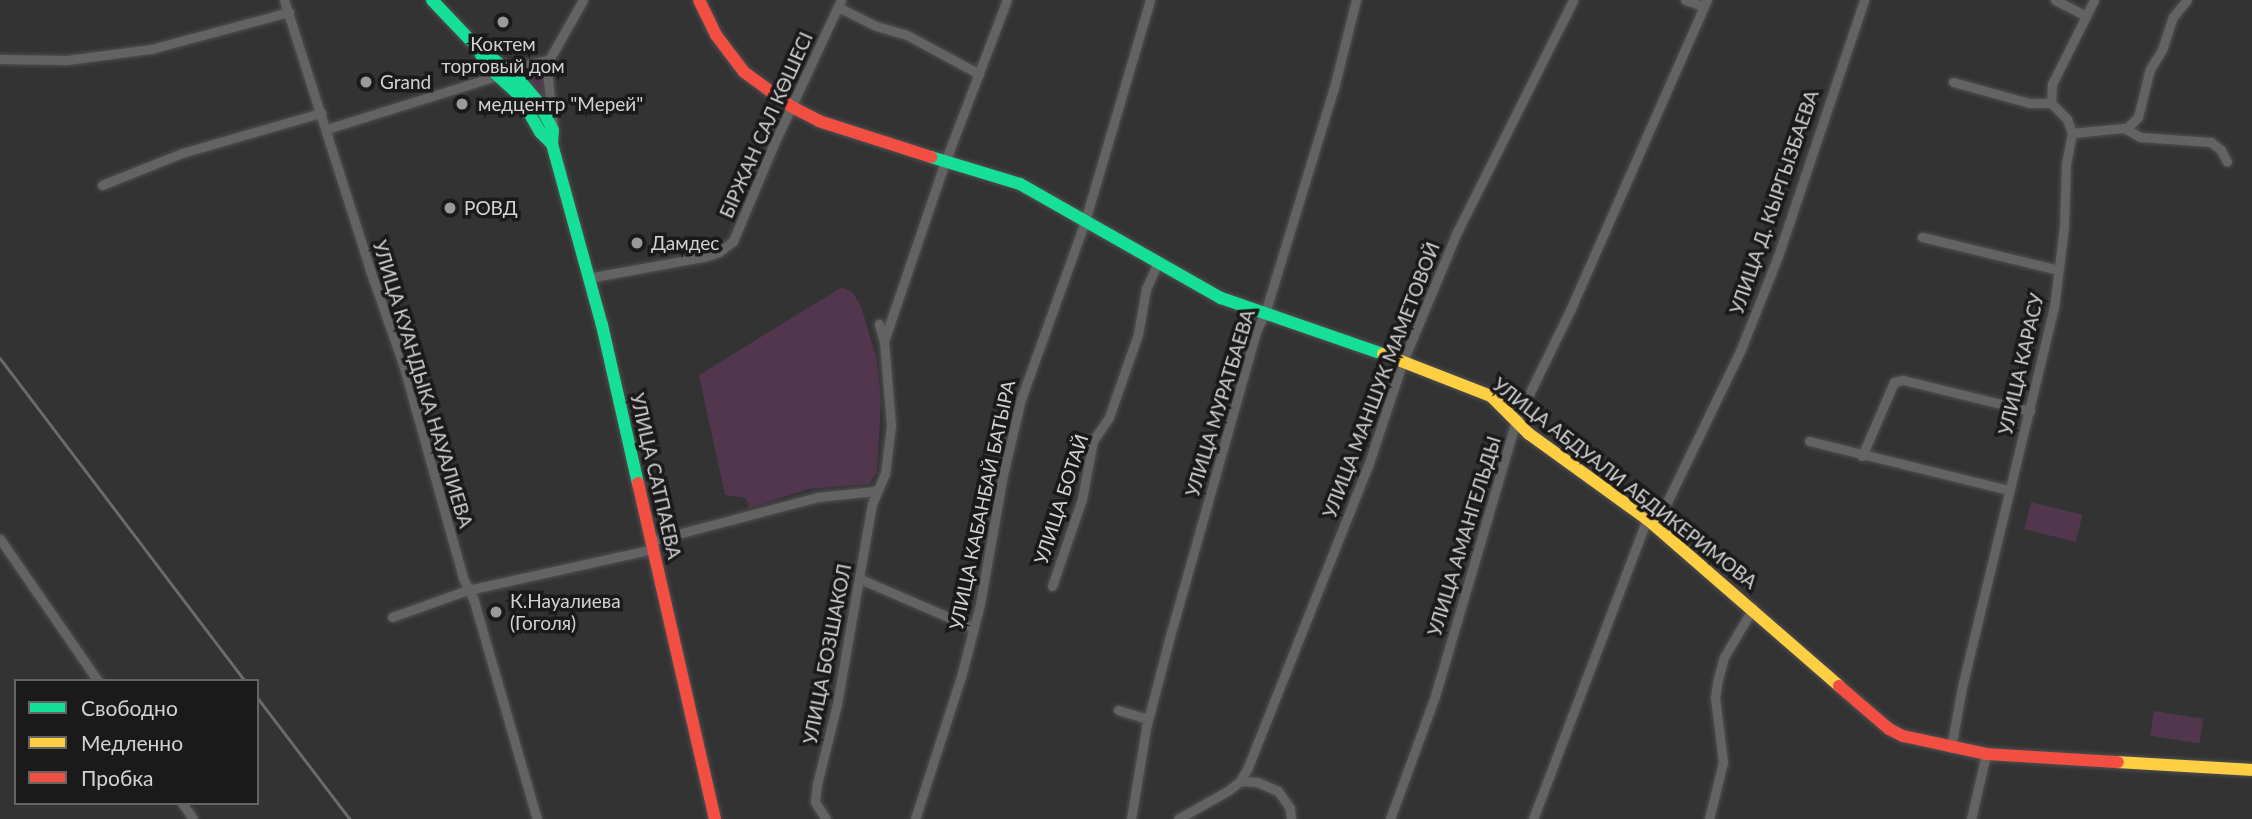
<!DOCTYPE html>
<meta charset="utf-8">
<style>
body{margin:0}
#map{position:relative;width:2252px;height:819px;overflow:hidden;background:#333334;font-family:Lato,sans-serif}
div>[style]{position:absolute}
.green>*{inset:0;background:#51364d;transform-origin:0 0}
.roads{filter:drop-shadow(0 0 2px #4f4f50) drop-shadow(0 0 2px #4f4f50)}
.street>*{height:9px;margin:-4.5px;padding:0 4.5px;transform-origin:4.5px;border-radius:4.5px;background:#636364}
.fast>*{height:12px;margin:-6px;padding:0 6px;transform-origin:6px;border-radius:6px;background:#16e098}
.slow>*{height:12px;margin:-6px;padding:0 6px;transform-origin:6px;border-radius:6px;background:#ffcf43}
.jam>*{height:12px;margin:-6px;padding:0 6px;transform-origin:6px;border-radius:6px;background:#f24e42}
.rail>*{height:2.5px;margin:-1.25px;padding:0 1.25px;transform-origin:1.25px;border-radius:1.25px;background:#6b6b6c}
.dots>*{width:19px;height:19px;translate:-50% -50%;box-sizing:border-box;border:4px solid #1a1a1b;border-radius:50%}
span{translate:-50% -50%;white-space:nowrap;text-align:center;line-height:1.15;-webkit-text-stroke:7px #1a1a1b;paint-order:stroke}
.poi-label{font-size:19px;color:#d2d2d4}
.left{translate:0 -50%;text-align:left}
.street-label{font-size:19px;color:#d2d2d4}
.legend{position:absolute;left:14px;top:679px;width:245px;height:126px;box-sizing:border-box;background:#1a1a1b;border:2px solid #646465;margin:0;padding:9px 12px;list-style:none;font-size:21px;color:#d2d2d4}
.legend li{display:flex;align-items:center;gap:14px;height:35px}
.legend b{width:35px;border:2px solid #646465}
</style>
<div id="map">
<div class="green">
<i style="clip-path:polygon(540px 63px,551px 70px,555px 82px,550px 94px,539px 101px,518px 72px,522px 67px)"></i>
<i style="clip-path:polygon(842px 287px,853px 293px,861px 306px,877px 360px,881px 401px,877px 472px,869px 484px,809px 489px,749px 508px,746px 498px,725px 495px,699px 375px)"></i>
<i style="left:2031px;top:502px;width:53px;height:28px;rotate:14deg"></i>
<i style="left:2154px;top:711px;width:50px;height:25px;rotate:9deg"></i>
</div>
<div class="roads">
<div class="street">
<i style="left:284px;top:0;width:283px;rotate:72.3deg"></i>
<i style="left:370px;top:270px;width:100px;rotate:70.7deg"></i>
<i style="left:403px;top:364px;width:222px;rotate:74.3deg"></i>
<i style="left:463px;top:578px;width:25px;rotate:64deg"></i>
<i style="left:474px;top:601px;width:227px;rotate:73.9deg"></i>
<i style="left:1685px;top:0;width:20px;rotate:18deg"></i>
<i style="left:2055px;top:0;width:35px;rotate:27deg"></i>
<i style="left:838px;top:7px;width:42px;rotate:26.6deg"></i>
<i style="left:876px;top:26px;width:32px;rotate:16deg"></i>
<i style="left:907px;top:35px;width:82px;rotate:28.4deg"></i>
<i style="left:0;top:59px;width:67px;rotate:0.9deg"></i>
<i style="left:67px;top:60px;width:85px;rotate:-7.5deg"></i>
<i style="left:151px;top:49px;width:143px;rotate:-15deg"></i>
<i style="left:506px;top:68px;width:44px;rotate:-10.5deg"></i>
<i style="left:1953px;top:82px;width:79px;rotate:15.4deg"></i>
<i style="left:2029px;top:103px;width:22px"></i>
<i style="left:553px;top:125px;width:54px;rotate:-96.3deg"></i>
<i style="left:547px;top:71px;width:11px;rotate:-80deg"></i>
<i style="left:549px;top:60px;width:69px;rotate:-60.5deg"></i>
<i style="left:327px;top:129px;width:180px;rotate:-17.4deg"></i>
<i style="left:2126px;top:129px;width:17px;rotate:-45deg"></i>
<i style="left:2138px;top:117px;width:49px;rotate:-76deg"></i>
<i style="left:2150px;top:69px;width:22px;rotate:-58deg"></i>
<i style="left:2162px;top:50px;width:35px;rotate:-72deg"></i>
<i style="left:2173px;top:17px;width:22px;rotate:-51deg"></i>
<i style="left:2072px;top:133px;width:52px;rotate:-5.5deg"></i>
<i style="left:2124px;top:128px;width:18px;rotate:29deg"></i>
<i style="left:2140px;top:137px;width:71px;rotate:4deg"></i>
<i style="left:2211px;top:142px;width:13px;rotate:39deg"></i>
<i style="left:2221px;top:150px;width:13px;rotate:63deg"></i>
<i style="left:102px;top:185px;width:86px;rotate:-21.8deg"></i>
<i style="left:182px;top:153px;width:145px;rotate:-16.1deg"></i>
<i style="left:1922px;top:237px;width:140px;rotate:13.6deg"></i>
<i style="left:588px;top:278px;width:118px;rotate:-10.3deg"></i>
<i style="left:704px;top:257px;width:16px;rotate:-18deg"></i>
<i style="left:719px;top:252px;width:18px;rotate:-38deg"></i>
<i style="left:733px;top:241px;width:101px;rotate:-67.2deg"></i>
<i style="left:772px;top:148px;width:163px;rotate:-65deg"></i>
<i style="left:884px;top:341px;width:189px;rotate:-71.2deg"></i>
<i style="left:945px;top:162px;width:173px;rotate:-69.1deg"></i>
<i style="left:1809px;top:441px;width:206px;rotate:13.8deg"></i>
<i style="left:1862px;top:456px;width:81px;rotate:-66.6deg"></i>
<i style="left:1894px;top:382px;width:9px;rotate:-13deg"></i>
<i style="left:1903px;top:380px;width:131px;rotate:13.7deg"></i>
<i style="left:1655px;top:527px;width:198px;rotate:-64.2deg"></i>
<i style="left:1741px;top:349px;width:100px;rotate:-68.3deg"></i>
<i style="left:1778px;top:256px;width:270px;rotate:-71.4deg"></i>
<i style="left:0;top:539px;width:173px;rotate:55.4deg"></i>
<i style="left:651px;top:541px;width:172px;rotate:-14.8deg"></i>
<i style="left:817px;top:497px;width:58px;rotate:-5.9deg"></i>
<i style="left:860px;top:579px;width:124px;rotate:23.3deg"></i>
<i style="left:1052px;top:586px;width:92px;rotate:-71deg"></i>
<i style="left:1082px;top:499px;width:59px;rotate:-79.3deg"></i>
<i style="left:1093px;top:441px;width:29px;rotate:-56deg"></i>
<i style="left:1109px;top:417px;width:88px;rotate:-70.7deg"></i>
<i style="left:1138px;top:334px;width:46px;rotate:-79.9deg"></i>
<i style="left:1146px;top:289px;width:27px;rotate:-66deg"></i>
<i style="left:392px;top:617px;width:81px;rotate:-19.6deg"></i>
<i style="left:468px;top:590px;width:189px;rotate:-12.5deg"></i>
<i style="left:1118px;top:710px;width:31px;rotate:17deg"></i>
<i style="left:1951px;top:748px;width:62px;rotate:-79.8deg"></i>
<i style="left:1962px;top:687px;width:390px;rotate:-76.4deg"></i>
<i style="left:2054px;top:308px;width:82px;rotate:-83deg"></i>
<i style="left:2064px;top:227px;width:63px;rotate:-88.2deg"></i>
<i style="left:2066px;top:164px;width:32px;rotate:-79deg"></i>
<i style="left:2072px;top:133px;width:15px;rotate:-110deg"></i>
<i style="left:2067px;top:119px;width:23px;rotate:-135deg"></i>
<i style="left:2051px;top:103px;width:19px;rotate:-87deg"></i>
<i style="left:2052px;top:84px;width:94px;rotate:-63.4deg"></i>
<i style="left:1240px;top:781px;width:17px;rotate:3deg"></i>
<i style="left:1257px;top:782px;width:23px;rotate:23deg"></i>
<i style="left:1278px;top:791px;width:21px;rotate:55deg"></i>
<i style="left:1290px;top:808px;width:11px;rotate:85deg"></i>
<i style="left:182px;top:803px;width:19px;rotate:55deg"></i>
<i style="left:826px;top:819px;width:20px;rotate:-123deg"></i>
<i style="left:815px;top:802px;width:18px;rotate:-84deg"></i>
<i style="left:817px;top:784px;width:82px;rotate:-76deg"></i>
<i style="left:837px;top:704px;width:203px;rotate:-80.1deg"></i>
<i style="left:872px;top:504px;width:33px;rotate:-67deg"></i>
<i style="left:885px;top:474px;width:49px;rotate:-83deg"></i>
<i style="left:891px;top:425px;width:83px;rotate:-94.8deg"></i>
<i style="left:884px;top:342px;width:19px;rotate:-106deg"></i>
<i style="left:915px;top:819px;width:149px;rotate:-72.1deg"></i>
<i style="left:961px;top:677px;width:75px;rotate:-75.4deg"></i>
<i style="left:980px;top:604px;width:131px;rotate:-79.9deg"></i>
<i style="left:1003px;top:475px;width:78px;rotate:-76.7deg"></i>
<i style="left:1021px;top:399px;width:189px;rotate:-70.2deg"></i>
<i style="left:1085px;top:221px;width:230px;rotate:-73.6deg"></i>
<i style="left:1131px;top:819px;width:92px;rotate:-80.6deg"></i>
<i style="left:1146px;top:728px;width:95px;rotate:-75.4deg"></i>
<i style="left:1170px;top:636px;width:319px;rotate:-74.2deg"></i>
<i style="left:1257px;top:329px;width:18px;rotate:-63deg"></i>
<i style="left:1265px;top:313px;width:235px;rotate:-73deg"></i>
<i style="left:1334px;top:88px;width:91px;rotate:-76deg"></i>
<i style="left:1178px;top:819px;width:59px;rotate:-29.6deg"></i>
<i style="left:1229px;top:790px;width:14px;rotate:-39deg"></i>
<i style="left:1240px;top:781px;width:16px;rotate:-60deg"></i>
<i style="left:1248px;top:767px;width:324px;rotate:-68.3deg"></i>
<i style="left:1368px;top:466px;width:111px;rotate:-71.6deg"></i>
<i style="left:1403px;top:361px;width:140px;rotate:-67.3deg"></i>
<i style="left:1457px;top:232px;width:259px;rotate:-63.4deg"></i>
<i style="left:1390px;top:819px;width:131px;rotate:-69.9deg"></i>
<i style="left:1435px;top:696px;width:287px;rotate:-73.6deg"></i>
<i style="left:1516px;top:421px;width:126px;rotate:-64deg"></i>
<i style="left:1571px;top:308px;width:337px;rotate:-66.2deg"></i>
<i style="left:1533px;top:819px;width:321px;rotate:-69.2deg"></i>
<i style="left:1709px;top:819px;width:59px;rotate:-76.2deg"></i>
<i style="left:1723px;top:762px;width:65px;rotate:-97deg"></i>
<i style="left:1715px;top:697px;width:18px;rotate:-81deg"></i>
<i style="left:1718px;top:679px;width:23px;rotate:-75deg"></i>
<i style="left:1724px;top:657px;width:57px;rotate:-59.4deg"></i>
<i style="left:1971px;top:819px;width:67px;rotate:-77deg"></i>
</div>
<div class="fast">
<i style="left:432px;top:0;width:54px;rotate:46.5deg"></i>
<i style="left:469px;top:39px;width:66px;rotate:39.5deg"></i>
<i style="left:520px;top:81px;width:29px;rotate:49deg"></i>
<i style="left:539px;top:103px;width:30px;rotate:63deg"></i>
<i style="left:553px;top:130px;width:14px;rotate:94deg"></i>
<i style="left:552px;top:144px;width:188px;rotate:74.6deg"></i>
<i style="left:602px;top:325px;width:162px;rotate:77.2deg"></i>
<i style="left:478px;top:47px;width:18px;rotate:68deg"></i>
<i style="left:485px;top:64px;width:46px;rotate:42.4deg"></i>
<i style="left:519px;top:95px;width:43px;rotate:60.4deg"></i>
<i style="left:540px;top:132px;width:17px;rotate:45deg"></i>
<i style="left:931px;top:157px;width:93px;rotate:16.9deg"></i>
<i style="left:1020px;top:184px;width:231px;rotate:29.6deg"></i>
<i style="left:1221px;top:298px;width:171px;rotate:19.1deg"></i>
</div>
<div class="slow">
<i style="left:1383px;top:354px;width:116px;rotate:21.3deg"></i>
<i style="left:1491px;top:396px;width:54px;rotate:45deg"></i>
<i style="left:1529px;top:434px;width:145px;rotate:35.8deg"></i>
<i style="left:1647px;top:519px;width:254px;rotate:41deg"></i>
<i style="left:2118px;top:762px;width:134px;rotate:3.4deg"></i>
</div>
<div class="jam">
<i style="left:699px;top:0;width:39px;rotate:64deg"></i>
<i style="left:716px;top:35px;width:46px;rotate:52.9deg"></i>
<i style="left:744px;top:72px;width:59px;rotate:36.1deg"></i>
<i style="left:792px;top:107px;width:30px;rotate:27deg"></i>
<i style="left:819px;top:121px;width:118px;rotate:17.8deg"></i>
<i style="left:638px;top:483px;width:345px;rotate:77.1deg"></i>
<i style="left:1839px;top:686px;width:66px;rotate:40.7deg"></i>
<i style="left:1889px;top:729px;width:16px;rotate:27deg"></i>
<i style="left:1903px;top:736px;width:85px;rotate:12.2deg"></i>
<i style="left:1986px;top:754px;width:132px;rotate:3.5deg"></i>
</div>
</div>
<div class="rail">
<i style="left:0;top:358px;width:405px;rotate:52.8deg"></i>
<i style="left:257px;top:697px;width:153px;rotate:52.7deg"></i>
</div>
<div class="dots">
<i style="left:503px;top:22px;background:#9a9a9c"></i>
<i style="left:366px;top:82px;background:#9a9a9c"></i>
<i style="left:462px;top:104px;background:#9a9a9c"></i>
<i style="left:450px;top:208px;background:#9a9a9c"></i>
<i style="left:637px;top:243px;background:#9a9a9c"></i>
<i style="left:496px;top:612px;background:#9a9a9c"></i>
</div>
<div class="poi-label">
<span style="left:503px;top:55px">Коктем<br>торговый дом</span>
<span class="left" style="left:380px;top:82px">Grand</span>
<span class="left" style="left:478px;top:104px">медцентр "Мерей"</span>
<span class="left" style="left:464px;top:208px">РОВД</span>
<span class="left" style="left:651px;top:243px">Дамдес</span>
<span class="left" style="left:510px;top:612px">К.Науалиева<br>(Гоголя)</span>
</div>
<div class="street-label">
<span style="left:766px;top:125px;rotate:-66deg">БІРЖАН САЛ КӨШЕСІ</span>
<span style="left:1774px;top:202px;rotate:-71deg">УЛИЦА Д. КЫРГЫЗБАЕВА</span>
<span style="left:2021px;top:364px;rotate:-77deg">УЛИЦА КАРАСУ</span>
<span style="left:1381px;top:380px;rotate:-69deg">УЛИЦА МАНШУК МАМЕТОВОЙ</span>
<span style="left:423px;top:384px;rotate:73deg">УЛИЦА КУАНДЫКА НАУАЛИЕВА</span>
<span style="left:1220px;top:403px;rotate:-73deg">УЛИЦА МУРАТБАЕВА</span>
<span style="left:656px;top:476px;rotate:77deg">УЛИЦА САТПАЕВА</span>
<span style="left:1625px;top:483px;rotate:38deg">УЛИЦА АБДУАЛИ АБДИКЕРИМОВА</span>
<span style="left:1061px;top:499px;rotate:-72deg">УЛИЦА БОТАЙ</span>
<span style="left:982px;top:505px;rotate:-78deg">УЛИЦА КАБАНБАЙ БАТЫРА</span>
<span style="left:1464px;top:536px;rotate:-73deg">УЛИЦА АМАНГЕЛЬДЫ</span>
<span style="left:827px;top:654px;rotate:-79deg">УЛИЦА БОЗШАКОЛ</span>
</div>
<ul class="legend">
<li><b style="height:9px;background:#16e098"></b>Свободно</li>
<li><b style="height:9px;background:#ffcf43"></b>Медленно</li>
<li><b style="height:9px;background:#f24e42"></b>Пробка</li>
</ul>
</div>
